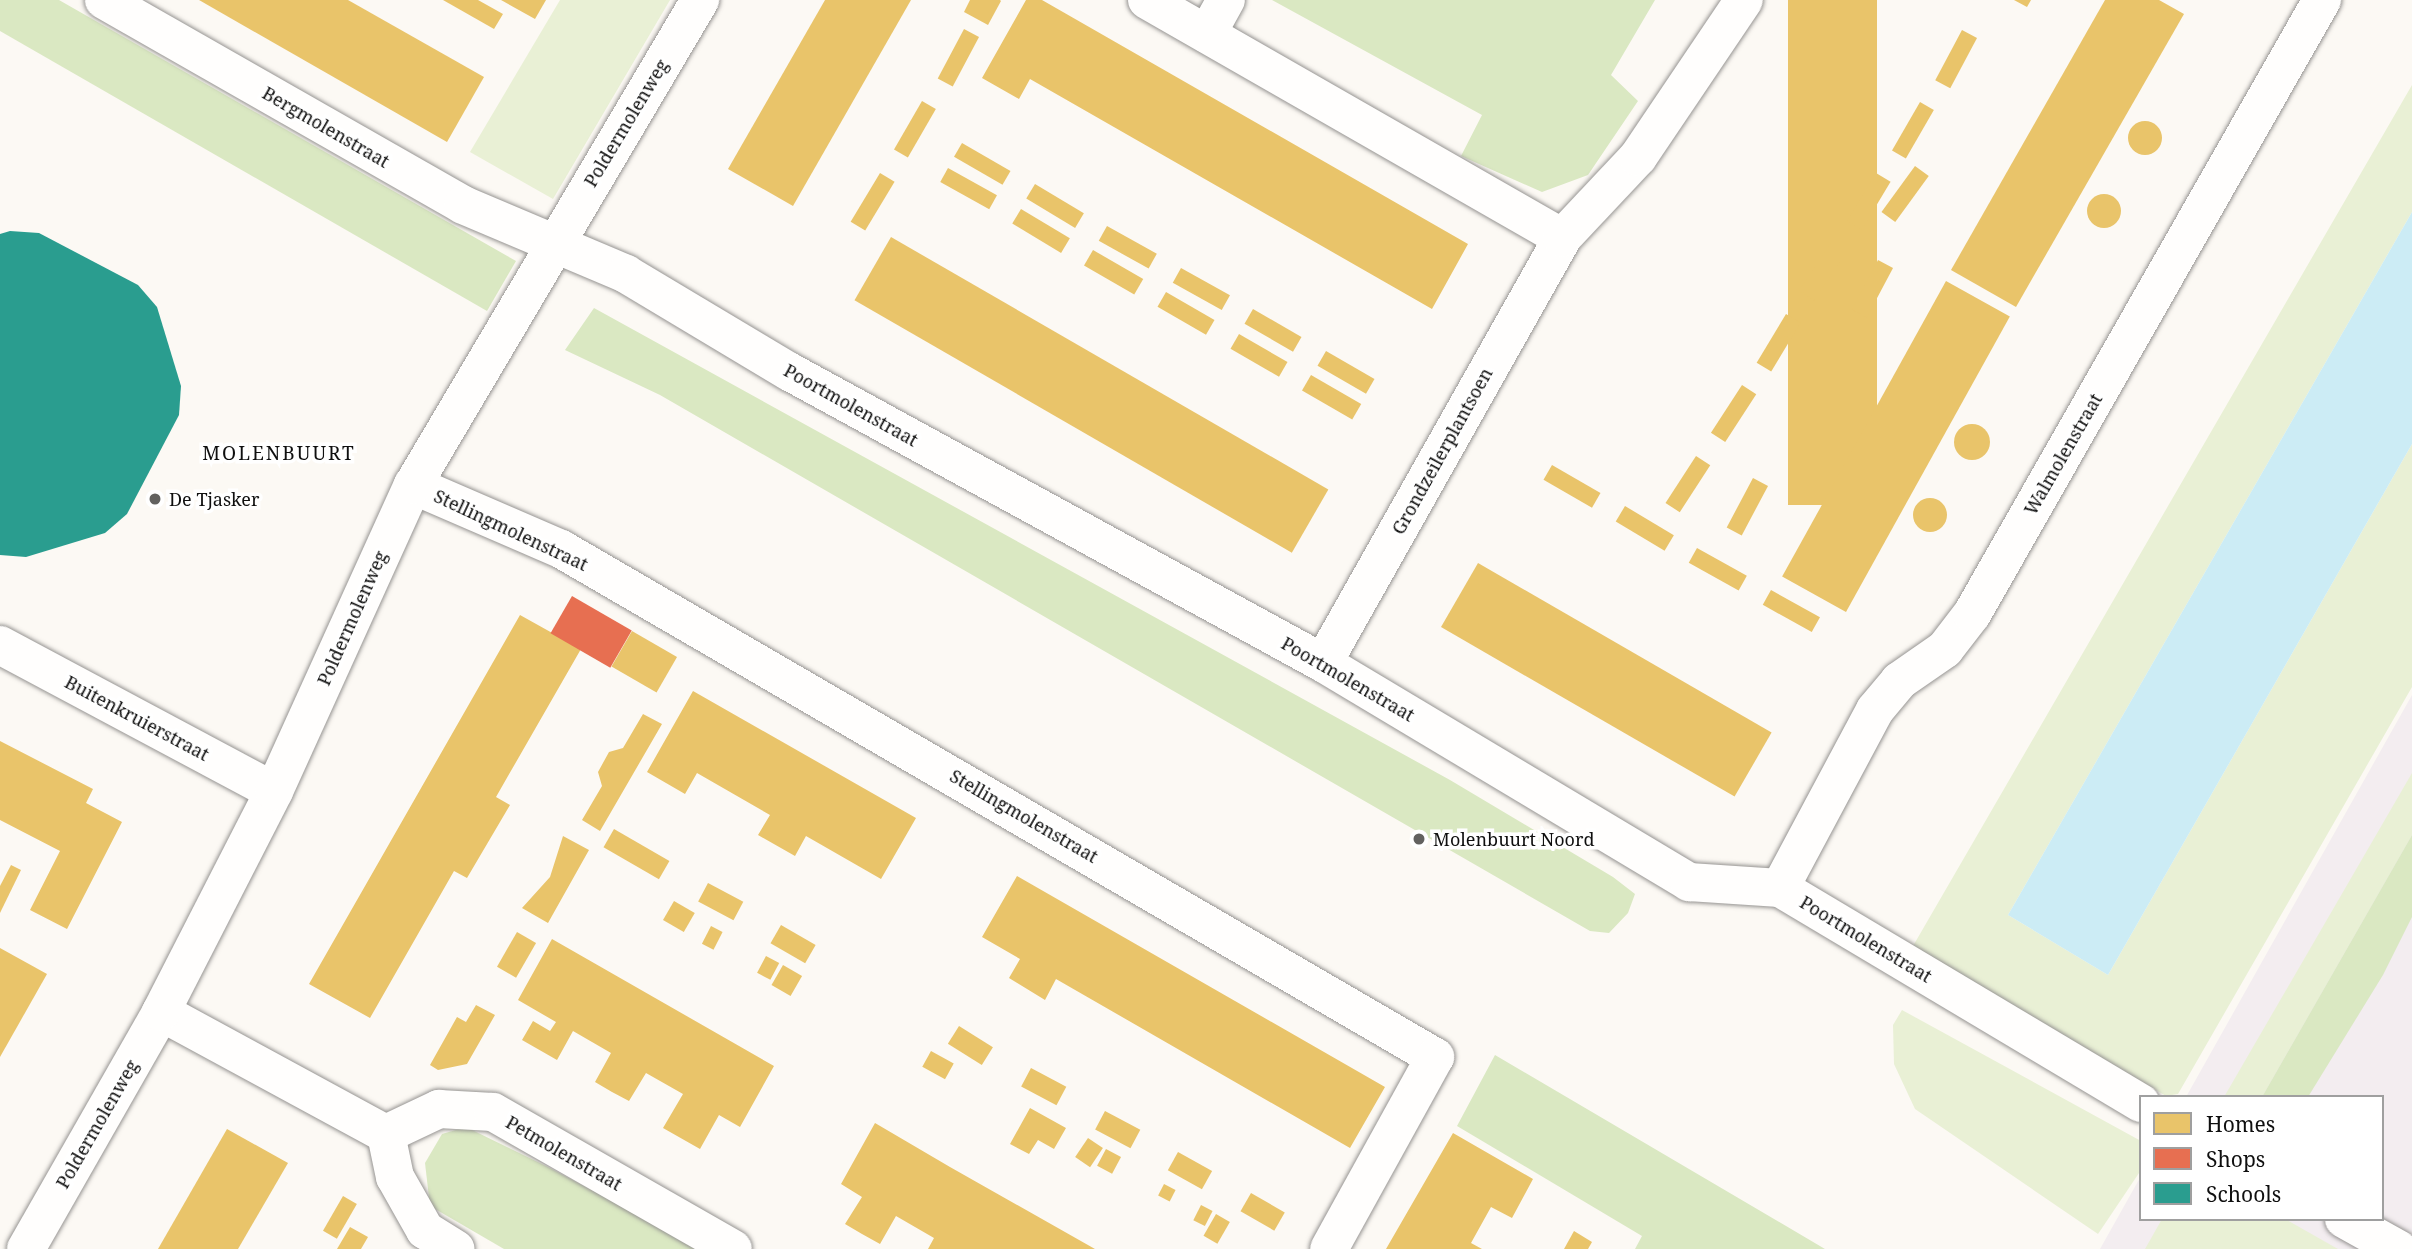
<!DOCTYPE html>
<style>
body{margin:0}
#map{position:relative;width:2412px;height:1249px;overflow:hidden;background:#fcf9f4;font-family:"Noto Serif",serif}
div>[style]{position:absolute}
.industrial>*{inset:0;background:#f3edf0}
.green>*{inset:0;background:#e9f0d5}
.forest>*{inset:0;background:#dae8c2}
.water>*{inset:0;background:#ccecf5}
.homes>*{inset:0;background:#e9c46a;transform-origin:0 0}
.round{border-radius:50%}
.shops>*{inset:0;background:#e76f51;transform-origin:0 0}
.schools>*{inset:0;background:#2a9d8f}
.roads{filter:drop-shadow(0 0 2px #969492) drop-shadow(0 0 2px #969492)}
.minor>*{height:38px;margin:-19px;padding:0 19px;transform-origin:19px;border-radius:19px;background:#fffefd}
.dots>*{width:19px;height:19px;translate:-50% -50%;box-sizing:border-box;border:4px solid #fff;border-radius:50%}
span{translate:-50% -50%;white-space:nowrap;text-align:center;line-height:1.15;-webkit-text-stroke:7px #fff;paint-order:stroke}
.street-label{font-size:18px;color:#0f0f0f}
.poi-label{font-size:18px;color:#0f0f0f}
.left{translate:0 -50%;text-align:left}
.neighbourhood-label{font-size:19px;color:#0f0f0f;letter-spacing:2px}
.legend{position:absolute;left:2139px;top:1095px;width:245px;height:126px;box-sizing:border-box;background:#fff;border:2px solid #9f9f9f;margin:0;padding:9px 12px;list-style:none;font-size:21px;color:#0f0f0f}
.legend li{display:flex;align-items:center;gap:14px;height:35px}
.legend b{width:35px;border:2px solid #9f9f9f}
</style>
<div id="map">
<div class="industrial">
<i style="clip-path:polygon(2412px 695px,2412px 1249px,2100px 1249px,2141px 1176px,2141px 1219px,2382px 1219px,2382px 1097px,2186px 1097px)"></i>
</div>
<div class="green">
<i style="clip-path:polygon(560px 0,670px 0,553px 199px,470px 152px)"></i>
<i style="clip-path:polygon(2412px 85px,2412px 212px,2008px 915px,2108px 975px,2412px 444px,2412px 687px,2178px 1094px,2166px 1096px,1913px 946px)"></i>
<i style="clip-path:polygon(2412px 773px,2412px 835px,2262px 1097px,2224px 1097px)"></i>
<i style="clip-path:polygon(1902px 1010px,2141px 1141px,2141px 1170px,2098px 1234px,1915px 1109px,1894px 1064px,1893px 1025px)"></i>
<i style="clip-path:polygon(2162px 1219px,2285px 1219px,2338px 1249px,2145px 1249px)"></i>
</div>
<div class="forest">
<i style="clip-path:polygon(0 0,59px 0,516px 261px,487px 311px,0 31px)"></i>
<i style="clip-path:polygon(1272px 0,1655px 0,1611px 75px,1638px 101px,1588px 175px,1542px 192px,1461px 156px,1482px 115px)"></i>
<i style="clip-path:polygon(594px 308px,1450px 780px,1613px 877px,1635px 894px,1628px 913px,1609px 933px,1590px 931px,660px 395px,565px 350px)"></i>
<i style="clip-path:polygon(2412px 835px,2412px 917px,2383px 975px,2308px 1097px,2262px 1097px)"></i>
<i style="clip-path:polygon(1495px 1055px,1825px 1249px,1635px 1249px,1642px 1236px,1457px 1126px)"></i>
<i style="clip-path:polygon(466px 1127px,548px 1167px,702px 1249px,504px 1249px,430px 1206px,425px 1163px,442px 1134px)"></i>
</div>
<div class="water">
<i style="clip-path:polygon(2412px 212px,2412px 444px,2108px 975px,2008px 915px)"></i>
</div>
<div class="homes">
<i style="clip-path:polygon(199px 0,348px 0,484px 77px,447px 142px)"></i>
<i style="clip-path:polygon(443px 0,478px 0,503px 14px,494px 29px)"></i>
<i style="clip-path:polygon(501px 0,546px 0,535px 19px)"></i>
<i style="clip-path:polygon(825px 0,911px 0,793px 206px,728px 169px)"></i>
<i style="clip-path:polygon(970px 0,1000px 0,1001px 1px,988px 25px,964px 12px)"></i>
<i style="clip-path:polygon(1026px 0,1042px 0,1468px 244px,1432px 309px,1030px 79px,1019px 99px,982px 78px)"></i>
<i style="left:1788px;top:0;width:89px;height:505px"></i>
<i style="clip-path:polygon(2014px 0,2031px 0,2027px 7px)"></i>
<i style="clip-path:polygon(2105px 0,2159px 0,2184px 14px,2016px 307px,1951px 270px)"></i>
<i style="left:964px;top:29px;width:17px;height:56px;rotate:28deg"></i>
<i style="left:1962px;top:30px;width:17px;height:57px;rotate:28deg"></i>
<i style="left:922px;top:101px;width:16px;height:56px;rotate:30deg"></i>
<i style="left:1920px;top:102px;width:16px;height:56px;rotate:30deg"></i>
<i class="round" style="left:2128px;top:121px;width:34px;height:34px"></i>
<i style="left:962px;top:143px;width:56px;height:16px;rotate:30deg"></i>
<i style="left:1915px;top:166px;width:17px;height:57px;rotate:36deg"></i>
<i style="left:948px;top:168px;width:56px;height:16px;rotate:29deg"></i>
<i style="left:880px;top:173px;width:17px;height:57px;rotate:31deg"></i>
<i style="left:1876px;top:173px;width:17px;height:56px;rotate:31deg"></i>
<i style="left:1035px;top:184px;width:57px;height:17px;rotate:31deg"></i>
<i class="round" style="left:2087px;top:194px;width:34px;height:34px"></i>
<i style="left:1021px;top:209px;width:57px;height:17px;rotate:31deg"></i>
<i style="left:1107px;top:226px;width:57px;height:17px;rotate:29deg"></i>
<i style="left:891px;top:237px;width:505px;height:73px;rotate:30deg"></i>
<i style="left:1831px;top:243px;width:18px;height:57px;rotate:34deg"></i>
<i style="left:1093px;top:250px;width:58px;height:18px;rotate:30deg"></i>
<i style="left:1878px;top:260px;width:17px;height:56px;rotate:28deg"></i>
<i style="left:1181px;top:268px;width:56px;height:17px;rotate:29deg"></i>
<i style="left:1946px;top:281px;width:73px;height:338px;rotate:29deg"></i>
<i style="left:1166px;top:292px;width:56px;height:17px;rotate:30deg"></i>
<i style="left:1253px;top:309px;width:56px;height:17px;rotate:30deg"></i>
<i style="left:1786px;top:314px;width:17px;height:57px;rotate:31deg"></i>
<i style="left:1239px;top:334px;width:56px;height:17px;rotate:30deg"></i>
<i style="left:1326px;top:351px;width:56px;height:17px;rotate:30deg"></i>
<i style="left:1311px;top:375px;width:58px;height:18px;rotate:30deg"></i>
<i style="left:1742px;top:385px;width:17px;height:57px;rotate:33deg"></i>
<i class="round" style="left:1954px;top:424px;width:36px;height:36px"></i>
<i style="left:1696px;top:456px;width:17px;height:56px;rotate:33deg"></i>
<i style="left:1552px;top:465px;width:56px;height:17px;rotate:30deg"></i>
<i style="left:1753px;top:478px;width:17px;height:56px;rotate:28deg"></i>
<i class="round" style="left:1913px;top:498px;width:34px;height:34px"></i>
<i style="left:1625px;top:506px;width:57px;height:18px;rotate:31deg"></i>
<i style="left:1697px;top:548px;width:57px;height:17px;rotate:29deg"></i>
<i style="left:1478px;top:563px;width:339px;height:74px;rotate:30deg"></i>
<i style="left:1771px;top:590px;width:56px;height:17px;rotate:29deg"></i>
<i style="clip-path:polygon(520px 615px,581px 649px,496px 797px,510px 805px,467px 878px,454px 871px,370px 1018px,309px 984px)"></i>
<i style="left:632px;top:631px;width:52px;height:41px;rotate:30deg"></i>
<i style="clip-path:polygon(693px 691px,916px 818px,881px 879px,806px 836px,795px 856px,758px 835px,770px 815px,697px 773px,685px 794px,647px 772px)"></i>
<i style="clip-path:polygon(643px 714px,662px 724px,600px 831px,582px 820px,602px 786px,598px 772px,609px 752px,623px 748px)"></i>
<i style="clip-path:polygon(0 741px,93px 789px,86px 803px,122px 822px,67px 929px,30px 910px,60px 851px,0 820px)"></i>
<i style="left:614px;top:829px;width:64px;height:21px;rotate:30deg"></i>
<i style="clip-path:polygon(563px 836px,589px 850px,548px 923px,522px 908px,550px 877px)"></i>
<i style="clip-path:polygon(11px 865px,21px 870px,0 913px,0 886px)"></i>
<i style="clip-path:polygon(1017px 876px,1385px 1087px,1350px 1148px,1056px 979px,1045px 1000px,1009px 978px,1020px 959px,982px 937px)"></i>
<i style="left:708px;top:883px;width:40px;height:21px;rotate:28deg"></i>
<i style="left:674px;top:901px;width:24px;height:22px;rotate:30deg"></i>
<i style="left:781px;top:925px;width:40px;height:21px;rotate:30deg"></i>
<i style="left:711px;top:926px;width:13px;height:20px;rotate:27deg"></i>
<i style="left:517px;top:932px;width:22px;height:40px;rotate:30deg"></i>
<i style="clip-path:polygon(552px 939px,774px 1066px,740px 1127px,719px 1115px,700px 1149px,663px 1128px,683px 1094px,646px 1073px,629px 1101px,612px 1092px,595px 1082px,611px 1053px,573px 1031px,557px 1060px,522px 1040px,533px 1021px,550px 1031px,556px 1022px,518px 1000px)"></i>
<i style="clip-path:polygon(0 948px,47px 974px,0 1057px)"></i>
<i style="left:766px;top:956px;width:15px;height:19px;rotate:28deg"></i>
<i style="left:783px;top:965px;width:22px;height:23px;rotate:30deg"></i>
<i style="clip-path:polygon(476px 1005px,495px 1015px,467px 1064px,438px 1070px,430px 1065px,457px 1017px,466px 1022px)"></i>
<i style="left:959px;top:1026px;width:40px;height:21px;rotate:32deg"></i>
<i style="left:931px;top:1051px;width:26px;height:18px;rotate:29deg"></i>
<i style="left:1031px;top:1068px;width:40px;height:21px;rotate:28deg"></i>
<i style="clip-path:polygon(1030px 1108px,1066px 1128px,1054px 1149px,1038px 1140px,1029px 1154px,1010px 1144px)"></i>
<i style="left:1105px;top:1111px;width:40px;height:21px;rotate:28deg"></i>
<i style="clip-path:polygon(875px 1123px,950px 1167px,1095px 1249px,928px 1249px,934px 1238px,896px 1216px,880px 1244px,862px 1234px,845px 1224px,862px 1197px,841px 1184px)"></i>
<i style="clip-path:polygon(227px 1129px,288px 1163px,238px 1249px,158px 1249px)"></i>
<i style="clip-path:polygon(1453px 1133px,1533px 1179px,1512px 1218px,1491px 1207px,1471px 1243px,1482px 1249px,1386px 1249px)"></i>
<i style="left:1088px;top:1138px;width:18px;height:23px;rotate:34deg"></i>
<i style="left:1106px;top:1149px;width:17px;height:19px;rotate:28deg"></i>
<i style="left:1178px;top:1152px;width:39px;height:21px;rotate:29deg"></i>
<i style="left:1164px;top:1184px;width:13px;height:13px;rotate:27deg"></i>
<i style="left:1251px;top:1193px;width:39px;height:21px;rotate:30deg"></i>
<i style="left:343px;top:1196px;width:16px;height:40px;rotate:30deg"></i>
<i style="left:1201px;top:1205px;width:13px;height:17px;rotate:27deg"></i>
<i style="left:1216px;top:1214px;width:16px;height:25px;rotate:30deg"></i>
<i style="clip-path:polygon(350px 1227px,368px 1237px,361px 1249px,337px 1249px)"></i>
<i style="clip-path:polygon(1574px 1231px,1592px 1242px,1588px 1249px,1564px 1249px)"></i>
</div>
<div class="shops">
<i style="left:572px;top:596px;width:69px;height:43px;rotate:30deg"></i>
</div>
<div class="schools">
<i style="clip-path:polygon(10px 231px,39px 233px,138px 285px,157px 307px,181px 386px,179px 415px,127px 514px,105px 533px,26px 557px,0 555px,0 234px)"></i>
</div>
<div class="roads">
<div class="minor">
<i style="left:104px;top:0;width:413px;rotate:29.7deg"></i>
<i style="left:463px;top:205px;width:177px;rotate:22.9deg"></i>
<i style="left:626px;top:274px;width:191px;rotate:30.9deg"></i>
<i style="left:790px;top:372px;width:607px;rotate:28.63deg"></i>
<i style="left:1323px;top:663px;width:427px;rotate:30.9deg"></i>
<i style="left:1689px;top:882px;width:91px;rotate:3.8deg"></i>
<i style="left:1780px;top:888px;width:420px;rotate:30.8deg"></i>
<i style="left:1147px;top:0;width:478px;rotate:29.8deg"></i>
<i style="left:1207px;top:34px;width:39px;rotate:-61deg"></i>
<i style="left:413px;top:485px;width:161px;rotate:23.4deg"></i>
<i style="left:561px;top:549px;width:1011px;rotate:30.17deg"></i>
<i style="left:1435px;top:1057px;width:219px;rotate:118.9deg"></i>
<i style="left:0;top:645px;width:310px;rotate:28.1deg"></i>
<i style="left:1323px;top:663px;width:488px;rotate:-60.6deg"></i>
<i style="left:1562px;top:238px;width:111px;rotate:-46.8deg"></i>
<i style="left:1638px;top:157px;width:189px;rotate:-56deg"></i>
<i style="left:1780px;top:888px;width:202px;rotate:-61.9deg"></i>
<i style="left:1875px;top:710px;width:38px;rotate:-50deg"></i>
<i style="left:1899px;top:681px;width:56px;rotate:-34.8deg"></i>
<i style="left:1945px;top:649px;width:44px;rotate:-52.4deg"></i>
<i style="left:1972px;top:614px;width:707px;rotate:-60.32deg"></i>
<i style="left:161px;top:1012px;width:256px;rotate:28.5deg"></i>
<i style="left:386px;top:1134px;width:59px;rotate:-25.3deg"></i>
<i style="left:439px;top:1109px;width:54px;rotate:3.2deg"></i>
<i style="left:493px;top:1112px;width:276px;rotate:29.7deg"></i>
<i style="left:386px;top:1134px;width:44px;rotate:78.2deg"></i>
<i style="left:395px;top:1177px;width:61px;rotate:60.5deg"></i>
<i style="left:425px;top:1230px;width:36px;rotate:32deg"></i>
<i style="left:2344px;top:1219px;width:62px;rotate:29.1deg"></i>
<i style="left:26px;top:1249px;width:273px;rotate:-60.3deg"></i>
<i style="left:161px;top:1012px;width:248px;rotate:-62.9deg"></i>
<i style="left:274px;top:791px;width:336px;rotate:-65.6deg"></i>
<i style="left:413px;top:485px;width:564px;rotate:-59.38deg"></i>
</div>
</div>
<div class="dots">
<i style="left:155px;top:499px;background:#62615f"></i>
<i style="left:1419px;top:839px;background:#62615f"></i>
</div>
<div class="street-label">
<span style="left:626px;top:123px;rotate:-59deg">Poldermolenweg</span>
<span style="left:326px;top:127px;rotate:30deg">Bergmolenstraat</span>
<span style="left:851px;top:405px;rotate:29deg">Poortmolenstraat</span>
<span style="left:1442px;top:451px;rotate:-61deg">Grondzeilerplantsoen</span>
<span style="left:2063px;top:454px;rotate:-60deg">Walmolenstraat</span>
<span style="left:511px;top:530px;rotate:25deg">Stellingmolenstraat</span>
<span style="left:352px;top:618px;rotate:-66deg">Poldermolenweg</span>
<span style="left:1348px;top:679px;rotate:30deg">Poortmolenstraat</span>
<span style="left:137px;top:718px;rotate:28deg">Buitenkruierstraat</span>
<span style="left:1024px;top:816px;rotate:30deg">Stellingmolenstraat</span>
<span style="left:1866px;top:939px;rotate:31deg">Poortmolenstraat</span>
<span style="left:97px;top:1124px;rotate:-60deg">Poldermolenweg</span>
<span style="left:564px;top:1153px;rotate:30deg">Petmolenstraat</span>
</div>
<div class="poi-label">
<span class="left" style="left:169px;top:499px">De Tjasker</span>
<span class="left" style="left:1433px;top:839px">Molenbuurt Noord</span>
</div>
<div class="neighbourhood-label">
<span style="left:279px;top:454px">MOLENBUURT</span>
</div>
<ul class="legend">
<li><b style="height:19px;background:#e9c46a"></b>Homes</li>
<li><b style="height:19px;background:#e76f51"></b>Shops</li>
<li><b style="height:19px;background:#2a9d8f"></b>Schools</li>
</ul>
</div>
